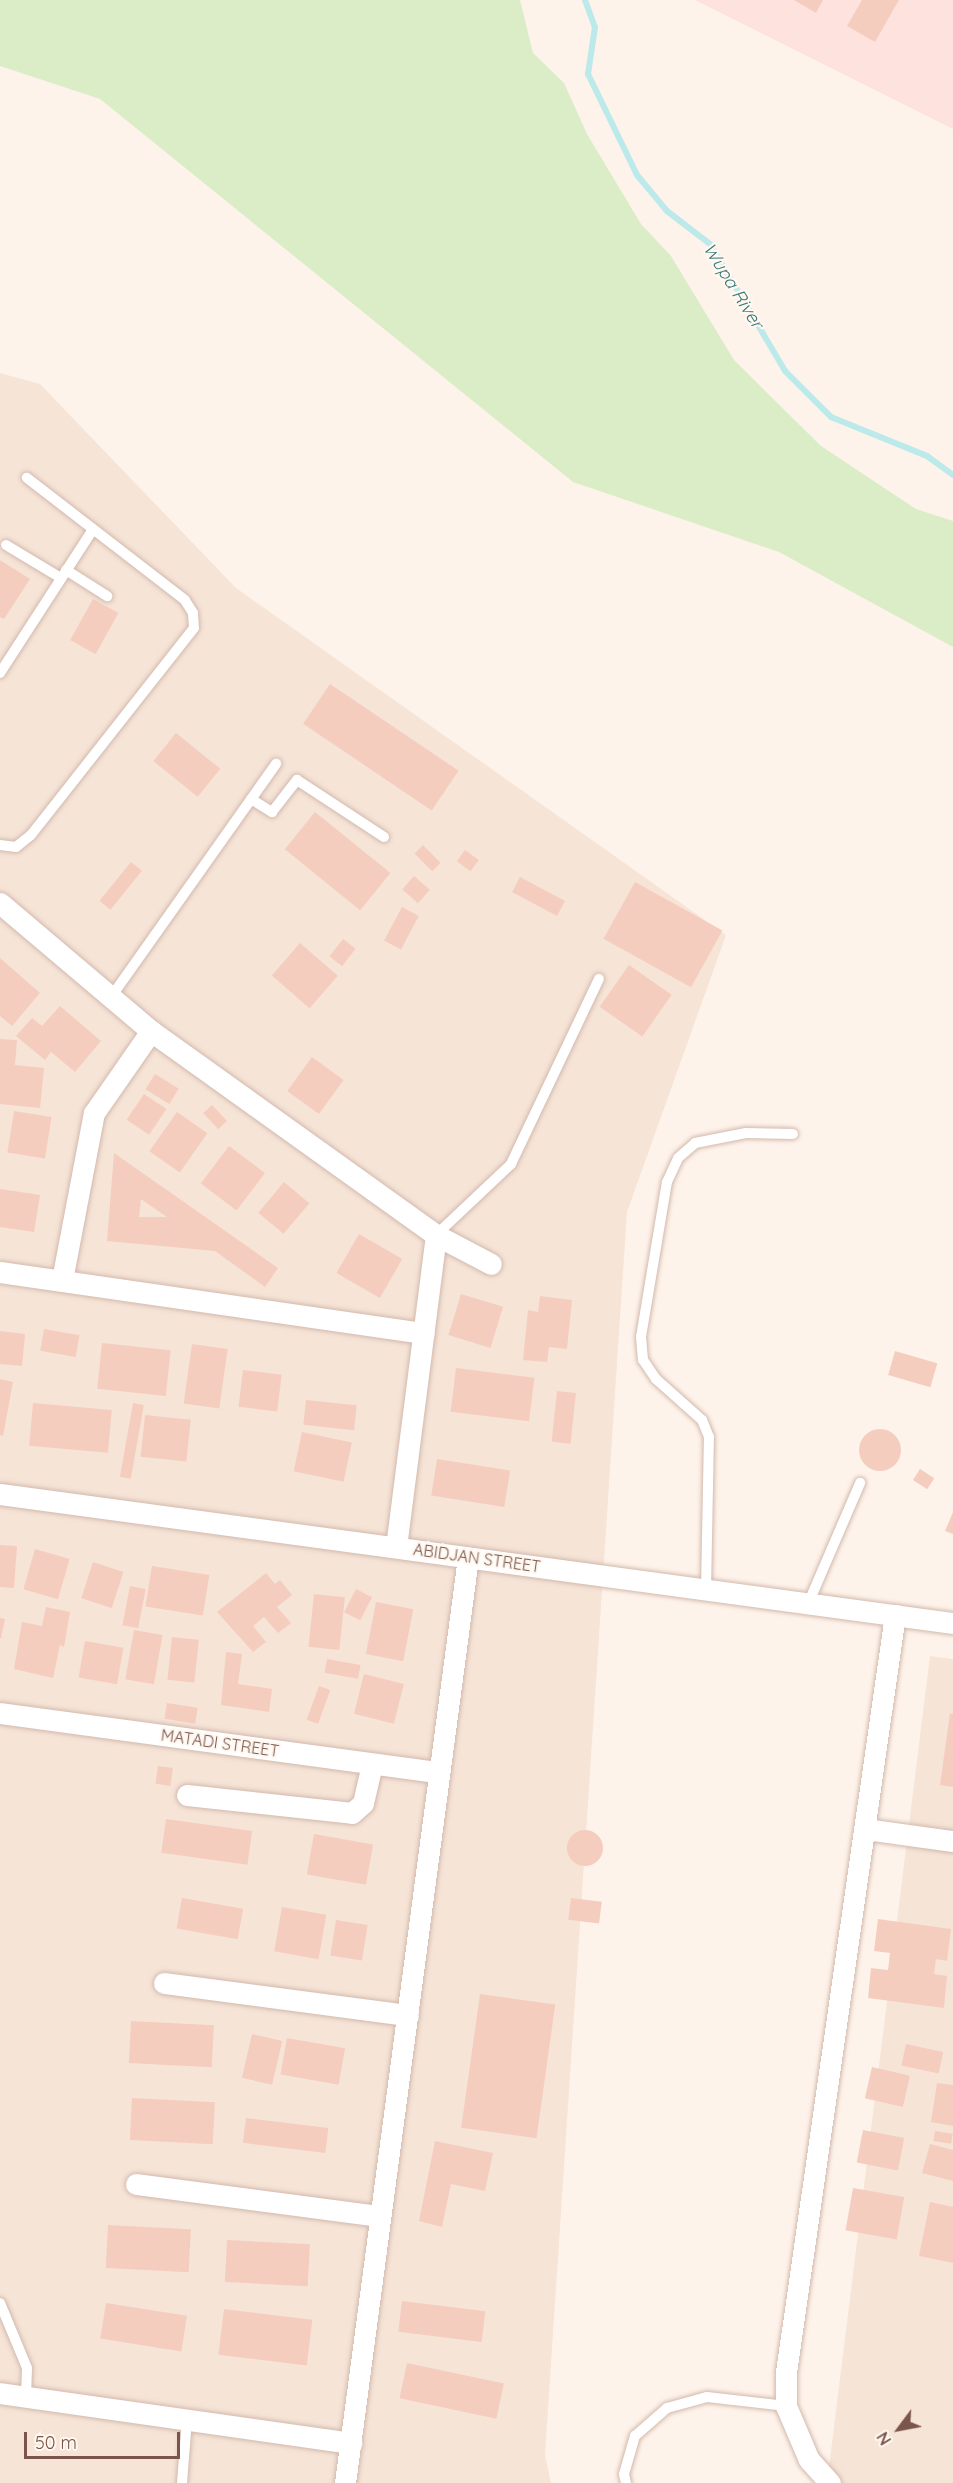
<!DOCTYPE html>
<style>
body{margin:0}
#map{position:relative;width:953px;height:2483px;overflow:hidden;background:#fef3ea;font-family:Quicksand,sans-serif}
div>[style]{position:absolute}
.residential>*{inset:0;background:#f6e4d7}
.commercial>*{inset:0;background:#fee2dd}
.green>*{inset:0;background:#dbedc6}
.stream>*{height:6px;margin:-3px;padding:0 3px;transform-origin:3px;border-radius:3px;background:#bce9ea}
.building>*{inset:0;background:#f5cdbf;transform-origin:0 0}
.round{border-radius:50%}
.roads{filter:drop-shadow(0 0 2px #d2b9ad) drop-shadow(0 0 2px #d2b9ad)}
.service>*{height:10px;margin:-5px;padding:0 5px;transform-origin:5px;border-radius:5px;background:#fff}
.minor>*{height:21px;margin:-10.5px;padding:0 10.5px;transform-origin:10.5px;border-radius:10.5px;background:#fff}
span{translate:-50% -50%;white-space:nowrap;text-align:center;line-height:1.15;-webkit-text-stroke:4.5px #fff8f1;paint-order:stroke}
.street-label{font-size:16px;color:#7b554a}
.water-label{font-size:18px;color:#397779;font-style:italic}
.north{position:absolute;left:869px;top:2399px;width:60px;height:60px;-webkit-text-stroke:4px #fff8f1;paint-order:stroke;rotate:238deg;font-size:16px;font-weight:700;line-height:24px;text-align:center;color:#7b554a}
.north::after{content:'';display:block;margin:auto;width:21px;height:27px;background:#7b554a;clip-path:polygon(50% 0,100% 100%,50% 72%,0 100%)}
.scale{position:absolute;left:24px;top:2432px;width:156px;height:27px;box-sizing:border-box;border:3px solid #7b554a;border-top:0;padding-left:8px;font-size:18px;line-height:21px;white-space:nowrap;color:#7b554a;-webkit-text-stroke:4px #fff8f1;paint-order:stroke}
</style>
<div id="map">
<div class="residential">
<i style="clip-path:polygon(0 373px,40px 384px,236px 588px,726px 935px,627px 1212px,545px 2455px,551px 2483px,0 2483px)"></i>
<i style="clip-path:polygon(930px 1656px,953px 1659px,953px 2483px,827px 2483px)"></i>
</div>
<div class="commercial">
<i style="clip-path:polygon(695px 0,953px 0,953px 129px)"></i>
</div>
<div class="green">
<i style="clip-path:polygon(0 0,520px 0,533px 53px,564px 83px,587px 134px,641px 224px,671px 256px,734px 360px,821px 446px,916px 509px,953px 521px,953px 647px,779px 552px,573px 482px,100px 99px,0 66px)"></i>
</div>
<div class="stream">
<i style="left:585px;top:0;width:29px;rotate:70deg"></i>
<i style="left:595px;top:27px;width:48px;rotate:98.5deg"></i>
<i style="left:588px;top:74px;width:112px;rotate:64.1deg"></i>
<i style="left:637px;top:175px;width:47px;rotate:50.2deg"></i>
<i style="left:667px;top:211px;width:54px;rotate:37.5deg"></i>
<i style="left:710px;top:244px;width:147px;rotate:59.4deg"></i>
<i style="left:785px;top:371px;width:65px;rotate:45deg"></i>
<i style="left:831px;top:417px;width:104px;rotate:22.1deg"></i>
<i style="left:927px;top:456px;width:32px;rotate:36deg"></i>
</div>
<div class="building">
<i style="clip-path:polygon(794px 0,823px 0,816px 13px)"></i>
<i style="clip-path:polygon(862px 0,899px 0,875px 42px,847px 26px)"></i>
<i style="clip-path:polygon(0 560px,30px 579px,4px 619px,0 617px)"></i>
<i style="left:93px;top:599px;width:29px;height:47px;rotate:29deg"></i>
<i style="left:330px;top:684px;width:155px;height:48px;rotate:34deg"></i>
<i style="left:176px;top:733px;width:57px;height:36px;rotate:39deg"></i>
<i style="left:315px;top:812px;width:97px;height:48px;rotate:39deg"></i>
<i style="left:423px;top:845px;width:25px;height:12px;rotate:45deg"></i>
<i style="left:465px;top:850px;width:17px;height:14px;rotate:36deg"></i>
<i style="left:131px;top:862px;width:14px;height:50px;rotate:39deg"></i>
<i style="left:414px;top:876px;width:21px;height:18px;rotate:41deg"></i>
<i style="left:520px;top:877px;width:51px;height:17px;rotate:28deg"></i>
<i style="left:635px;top:882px;width:100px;height:65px;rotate:29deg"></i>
<i style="left:402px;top:907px;width:19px;height:38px;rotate:28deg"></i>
<i style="left:343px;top:939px;width:16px;height:22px;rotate:38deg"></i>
<i style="left:300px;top:943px;width:50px;height:43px;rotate:41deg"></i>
<i style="clip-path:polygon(0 958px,40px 993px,12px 1026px,0 1016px)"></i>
<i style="left:629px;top:965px;width:52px;height:51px;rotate:35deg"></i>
<i style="clip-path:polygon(60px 1006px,101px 1041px,75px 1072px,51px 1052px,45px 1060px,16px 1036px,32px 1018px,42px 1026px)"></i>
<i style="clip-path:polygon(0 1039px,17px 1040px,15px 1065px,44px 1068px,40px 1108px,0 1104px)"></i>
<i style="left:312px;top:1057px;width:39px;height:42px;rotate:36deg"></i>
<i style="left:155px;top:1074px;width:28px;height:18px;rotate:32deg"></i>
<i style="left:144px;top:1094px;width:27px;height:31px;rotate:34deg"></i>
<i style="left:212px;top:1105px;width:22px;height:12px;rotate:47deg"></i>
<i style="left:14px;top:1111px;width:38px;height:42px;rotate:9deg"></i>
<i style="left:177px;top:1112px;width:37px;height:48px;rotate:35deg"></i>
<i style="left:229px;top:1146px;width:45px;height:47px;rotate:37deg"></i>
<i style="clip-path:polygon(evenodd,114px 1153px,278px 1268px,265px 1287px,215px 1251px,107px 1241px,114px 1153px,141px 1199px,167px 1217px,139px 1217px,141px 1199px)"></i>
<i style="left:284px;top:1182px;width:33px;height:40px;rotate:40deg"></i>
<i style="clip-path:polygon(0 1189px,40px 1195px,34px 1232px,0 1227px)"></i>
<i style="left:359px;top:1234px;width:50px;height:45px;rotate:30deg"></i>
<i style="left:461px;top:1294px;width:44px;height:43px;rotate:17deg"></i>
<i style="clip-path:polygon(540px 1296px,572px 1300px,567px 1349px,549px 1347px,547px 1362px,523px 1360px,528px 1310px,538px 1312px)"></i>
<i style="left:44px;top:1329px;width:36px;height:22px;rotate:10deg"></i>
<i style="clip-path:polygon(0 1331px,25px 1334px,22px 1366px,0 1364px)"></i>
<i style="left:102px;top:1343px;width:69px;height:46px;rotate:6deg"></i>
<i style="left:192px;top:1344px;width:36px;height:60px;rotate:8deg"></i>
<i style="left:895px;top:1351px;width:44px;height:25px;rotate:16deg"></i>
<i style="left:456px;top:1368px;width:79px;height:44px;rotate:7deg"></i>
<i style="left:243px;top:1370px;width:39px;height:37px;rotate:7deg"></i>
<i style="clip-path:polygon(0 1379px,13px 1382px,3px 1436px,0 1435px)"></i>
<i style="left:557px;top:1391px;width:19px;height:51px;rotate:6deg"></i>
<i style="left:306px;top:1400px;width:51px;height:25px;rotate:6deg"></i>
<i style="left:33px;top:1403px;width:79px;height:43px;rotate:5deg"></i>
<i style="left:133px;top:1403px;width:11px;height:75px;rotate:10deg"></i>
<i style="left:145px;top:1415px;width:46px;height:42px;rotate:6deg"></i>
<i class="round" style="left:859px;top:1429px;width:42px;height:42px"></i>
<i style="left:302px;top:1432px;width:51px;height:40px;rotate:12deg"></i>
<i style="left:437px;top:1459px;width:74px;height:37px;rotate:9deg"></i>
<i style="left:920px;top:1469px;width:17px;height:13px;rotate:33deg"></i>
<i style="clip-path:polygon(953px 1512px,953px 1534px,945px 1531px)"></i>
<i style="clip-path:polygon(0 1545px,17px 1546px,14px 1588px,0 1587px)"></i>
<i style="left:35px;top:1549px;width:36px;height:42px;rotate:16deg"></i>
<i style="left:93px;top:1562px;width:32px;height:38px;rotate:18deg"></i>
<i style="left:152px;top:1566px;width:58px;height:41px;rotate:9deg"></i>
<i style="clip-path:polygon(266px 1573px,275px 1584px,280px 1580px,292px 1595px,277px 1607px,291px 1623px,278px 1633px,264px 1617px,253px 1626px,266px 1642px,253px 1652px,217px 1612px)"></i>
<i style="left:130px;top:1586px;width:16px;height:40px;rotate:11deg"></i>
<i style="left:356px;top:1589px;width:18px;height:26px;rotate:27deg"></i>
<i style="left:314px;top:1594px;width:31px;height:53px;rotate:6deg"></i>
<i style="left:376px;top:1602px;width:38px;height:53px;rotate:11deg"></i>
<i style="clip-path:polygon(46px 1607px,70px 1612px,64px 1647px,60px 1645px,53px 1678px,14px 1669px,22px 1622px,42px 1626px)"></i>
<i style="clip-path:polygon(0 1618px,5px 1619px,1px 1638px,0 1638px)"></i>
<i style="left:134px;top:1630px;width:29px;height:50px;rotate:10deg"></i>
<i style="left:172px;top:1637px;width:27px;height:43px;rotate:6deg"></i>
<i style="left:85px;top:1641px;width:39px;height:37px;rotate:10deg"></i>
<i style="clip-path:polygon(226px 1652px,242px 1654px,238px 1684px,272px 1689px,269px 1712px,221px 1705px)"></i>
<i style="left:327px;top:1659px;width:34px;height:14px;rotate:10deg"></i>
<i style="left:364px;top:1674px;width:41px;height:41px;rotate:14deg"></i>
<i style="left:319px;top:1686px;width:12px;height:36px;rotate:20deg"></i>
<i style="left:167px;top:1703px;width:31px;height:16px;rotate:9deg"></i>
<i style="clip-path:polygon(950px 1713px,953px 1714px,953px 1787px,940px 1785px)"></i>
<i style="left:158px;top:1766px;width:15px;height:18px;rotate:8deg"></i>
<i style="left:166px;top:1819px;width:87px;height:34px;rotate:8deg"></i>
<i class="round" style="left:567px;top:1830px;width:36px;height:36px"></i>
<i style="left:314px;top:1834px;width:60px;height:41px;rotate:10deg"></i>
<i style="left:182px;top:1898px;width:62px;height:31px;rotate:10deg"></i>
<i style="left:571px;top:1898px;width:31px;height:22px;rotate:7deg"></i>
<i style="left:282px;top:1907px;width:45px;height:45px;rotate:10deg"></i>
<i style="clip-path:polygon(878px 1919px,951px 1929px,947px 1961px,936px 1959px,934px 1974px,947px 1976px,944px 2008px,868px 1998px,871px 1968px,888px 1970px,890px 1953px,874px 1951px)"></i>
<i style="left:336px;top:1920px;width:32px;height:36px;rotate:9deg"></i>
<i style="left:480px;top:1994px;width:76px;height:135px;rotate:8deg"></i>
<i style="left:131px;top:2021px;width:83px;height:42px;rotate:3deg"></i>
<i style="left:252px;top:2034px;width:31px;height:45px;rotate:13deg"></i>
<i style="left:287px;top:2038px;width:59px;height:37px;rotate:10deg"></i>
<i style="left:906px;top:2044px;width:38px;height:22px;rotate:12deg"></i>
<i style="left:872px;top:2067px;width:39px;height:32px;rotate:13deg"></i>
<i style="clip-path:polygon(937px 2083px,953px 2085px,953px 2126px,931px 2122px)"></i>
<i style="left:132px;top:2098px;width:83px;height:42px;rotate:3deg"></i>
<i style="left:246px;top:2118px;width:83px;height:25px;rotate:7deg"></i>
<i style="left:863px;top:2130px;width:42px;height:33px;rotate:11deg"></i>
<i style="left:935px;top:2131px;width:18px;height:10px;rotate:9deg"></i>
<i style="clip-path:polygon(435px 2141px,493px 2153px,485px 2191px,451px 2184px,442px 2227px,419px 2221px)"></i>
<i style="clip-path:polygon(930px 2144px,953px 2150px,953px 2181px,922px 2173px)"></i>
<i style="left:853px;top:2188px;width:52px;height:43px;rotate:10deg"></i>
<i style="clip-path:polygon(930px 2202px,953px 2207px,953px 2263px,919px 2256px)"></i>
<i style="left:108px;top:2225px;width:83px;height:43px;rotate:3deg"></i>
<i style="left:227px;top:2240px;width:83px;height:42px;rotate:3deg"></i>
<i style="left:402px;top:2301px;width:84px;height:31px;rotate:7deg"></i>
<i style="left:106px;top:2303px;width:82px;height:36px;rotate:9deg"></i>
<i style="left:224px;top:2309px;width:89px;height:46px;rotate:7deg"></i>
<i style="left:407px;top:2363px;width:99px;height:36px;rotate:12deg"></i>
</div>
<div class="roads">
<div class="service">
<i style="left:6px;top:545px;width:64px;rotate:31deg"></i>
<i style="left:66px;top:570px;width:49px;rotate:32.4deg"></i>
<i style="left:0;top:673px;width:171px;rotate:-57.1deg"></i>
<i style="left:251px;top:799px;width:25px;rotate:32deg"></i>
<i style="left:272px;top:812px;width:41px;rotate:-52deg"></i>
<i style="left:297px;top:780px;width:104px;rotate:33.2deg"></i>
<i style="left:0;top:845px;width:16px;rotate:7deg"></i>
<i style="left:16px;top:847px;width:19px;rotate:-39deg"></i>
<i style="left:31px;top:835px;width:263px;rotate:-51.8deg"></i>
<i style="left:194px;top:628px;width:15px;rotate:-94deg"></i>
<i style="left:193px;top:613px;width:15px;rotate:-122deg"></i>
<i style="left:185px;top:600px;width:200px;rotate:-142.3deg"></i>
<i style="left:111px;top:997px;width:286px;rotate:-54.7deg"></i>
<i style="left:436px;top:1235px;width:103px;rotate:-43.4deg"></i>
<i style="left:511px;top:1164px;width:205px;rotate:-64.6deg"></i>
<i style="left:706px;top:1590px;width:153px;rotate:-88.9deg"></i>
<i style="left:709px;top:1437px;width:18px;rotate:-112deg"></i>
<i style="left:702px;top:1420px;width:62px;rotate:-138.3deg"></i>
<i style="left:656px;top:1379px;width:23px;rotate:-124deg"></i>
<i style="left:643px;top:1360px;width:23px;rotate:-95deg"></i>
<i style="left:641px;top:1337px;width:157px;rotate:-80.5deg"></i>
<i style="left:667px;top:1182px;width:26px;rotate:-65deg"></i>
<i style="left:678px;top:1158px;width:23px;rotate:-41deg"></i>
<i style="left:695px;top:1143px;width:52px;rotate:-11.1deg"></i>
<i style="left:746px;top:1133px;width:47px;rotate:1.2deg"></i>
<i style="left:808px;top:1604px;width:132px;rotate:-66.7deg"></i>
<i style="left:0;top:2303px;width:70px;rotate:67.4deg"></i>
<i style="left:27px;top:2368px;width:29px;rotate:92deg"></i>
<i style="left:182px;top:2483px;width:63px;rotate:-85.5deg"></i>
<i style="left:626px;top:2483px;width:9px;rotate:-103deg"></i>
<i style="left:624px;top:2474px;width:40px;rotate:-74deg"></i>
<i style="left:635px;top:2436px;width:43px;rotate:-41.2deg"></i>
<i style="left:667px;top:2408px;width:41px;rotate:-15.4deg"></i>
<i style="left:707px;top:2397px;width:80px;rotate:6.5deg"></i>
</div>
<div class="minor">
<i style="left:0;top:903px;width:198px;rotate:40.3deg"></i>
<i style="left:151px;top:1031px;width:350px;rotate:35.6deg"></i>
<i style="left:436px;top:1235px;width:62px;rotate:27.8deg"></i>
<i style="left:0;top:1272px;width:428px;rotate:8.2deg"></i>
<i style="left:62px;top:1280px;width:170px;rotate:-79.2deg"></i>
<i style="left:94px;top:1113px;width:100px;rotate:-55.2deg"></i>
<i style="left:0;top:1494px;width:962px;rotate:7.71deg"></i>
<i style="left:396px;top:1547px;width:315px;rotate:-82.7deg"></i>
<i style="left:0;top:1713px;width:443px;rotate:7.7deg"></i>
<i style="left:187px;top:1795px;width:166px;rotate:6.2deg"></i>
<i style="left:352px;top:1813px;width:15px;rotate:-42deg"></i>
<i style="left:363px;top:1803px;width:40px;rotate:-77deg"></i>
<i style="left:866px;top:1829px;width:88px;rotate:7.9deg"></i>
<i style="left:164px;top:1983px;width:246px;rotate:7.5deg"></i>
<i style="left:136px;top:2184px;width:245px;rotate:7.5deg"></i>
<i style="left:0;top:2393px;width:355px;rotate:8.1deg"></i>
<i style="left:345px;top:2483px;width:933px;rotate:-82.43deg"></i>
<i style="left:830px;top:2483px;width:31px;rotate:-132deg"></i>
<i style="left:809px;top:2460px;width:59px;rotate:-113.1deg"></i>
<i style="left:786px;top:2406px;width:34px;rotate:-90deg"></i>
<i style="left:786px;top:2372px;width:765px;rotate:-81.81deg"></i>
</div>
</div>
<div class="street-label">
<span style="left:477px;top:1558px;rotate:8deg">ABIDJAN STREET</span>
<span style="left:220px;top:1743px;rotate:8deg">MATADI STREET</span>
</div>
<div class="water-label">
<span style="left:733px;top:286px;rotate:58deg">Wupa River</span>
</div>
<div class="north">N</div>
<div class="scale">50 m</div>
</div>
